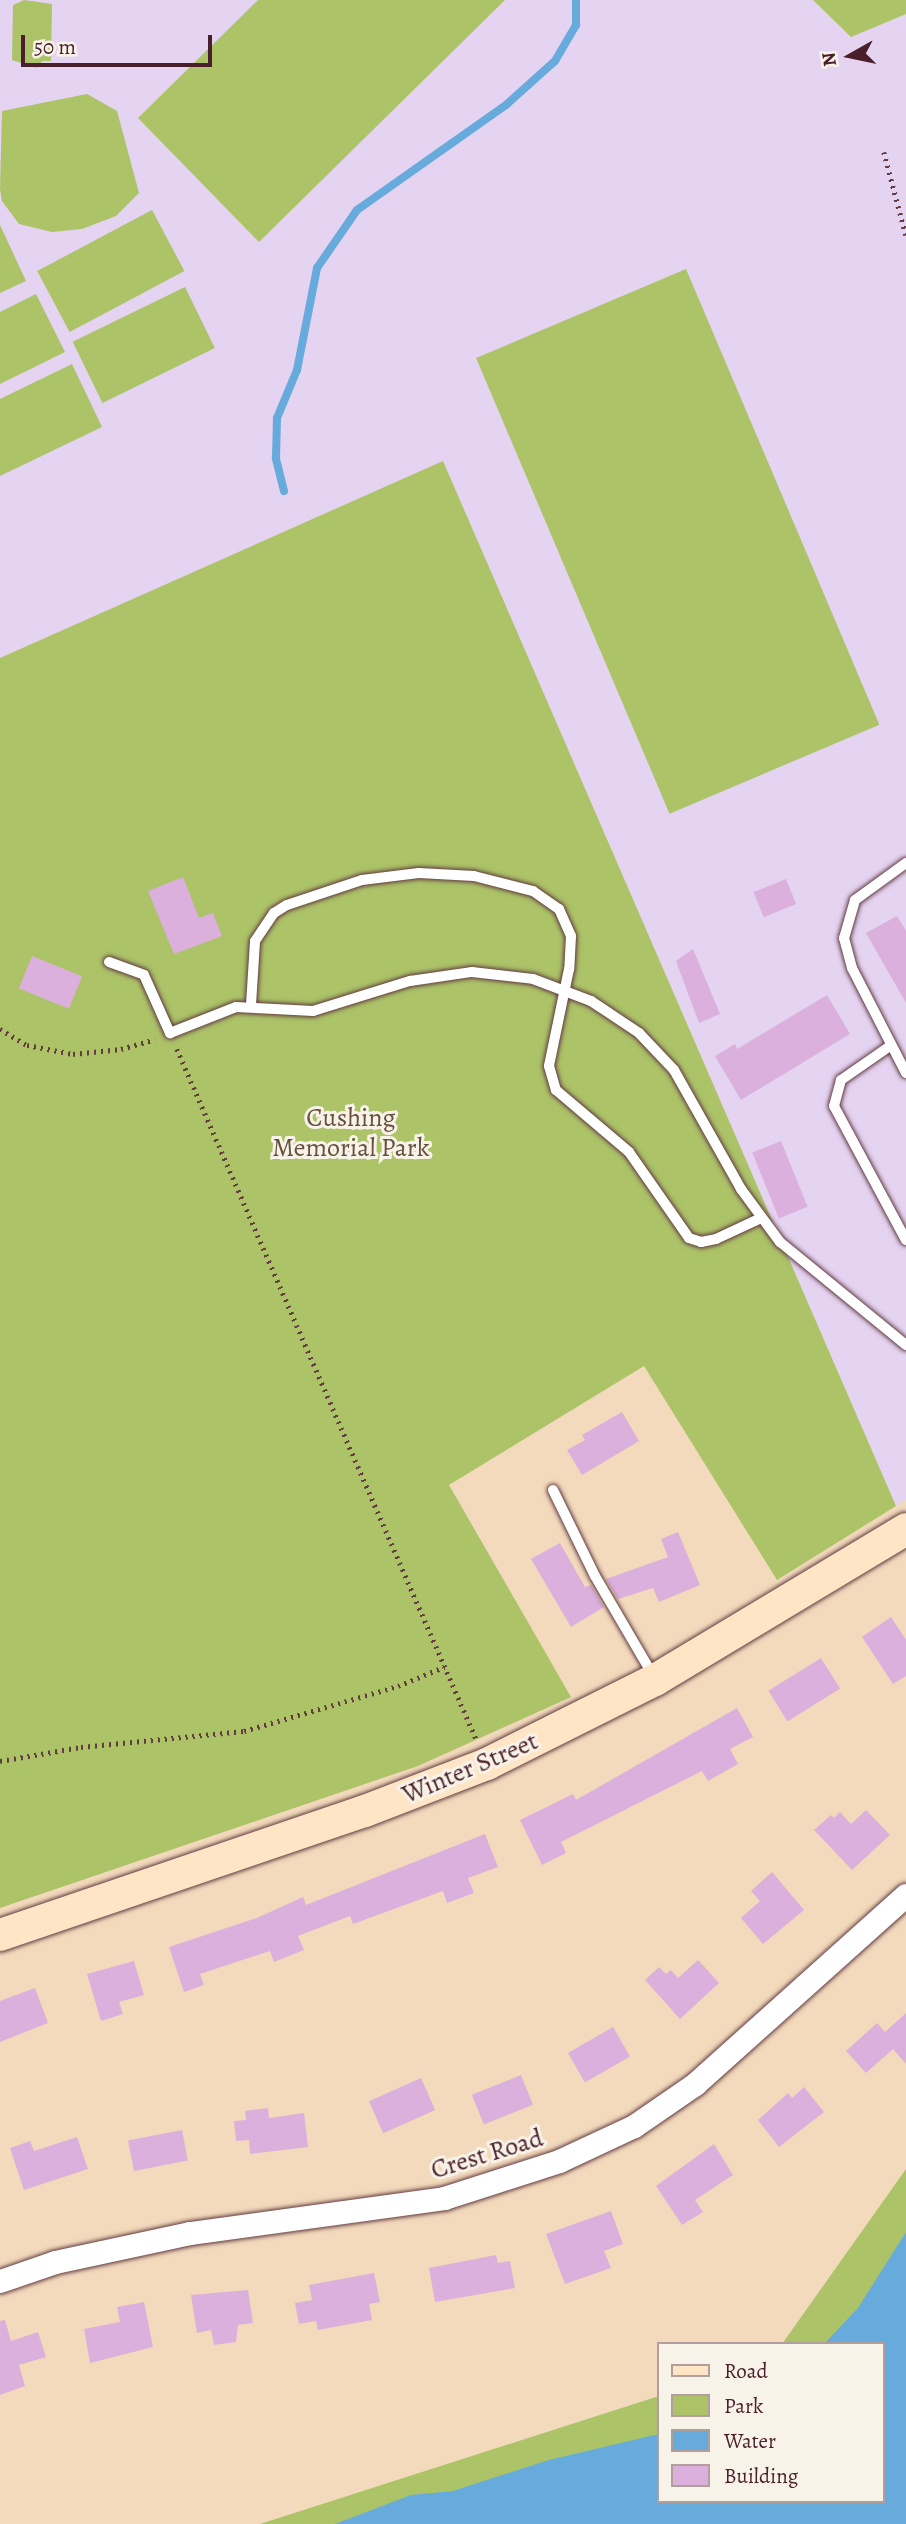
<!DOCTYPE html>
<style>
body{margin:0}
#map{position:relative;width:906px;height:2524px;overflow:hidden;background:#f3dabc;font-family:Alegreya,serif}
div>[style]{position:absolute}
.built>*{inset:0;background:#e4d3f1}
.green>*{inset:0;background:#acc368;transform-origin:0 0}
.water>*{inset:0;background:#66abdc}
.stream>*{height:8px;margin:-4px;padding:0 4px;transform-origin:4px;border-radius:4px;background:#66abdc}
.building>*{inset:0;background:#dbb0dc;transform-origin:0 0}
.path>*{height:4.5px;margin-top:-2.25px;transform-origin:0;background:repeating-linear-gradient(90deg,#633b41 0 2px,transparent 0 7px)}
.roads{filter:drop-shadow(0 0 2px #633b41) drop-shadow(0 0 2px #633b41)}
.service>*{height:10px;margin:-5px;padding:0 5px;transform-origin:5px;border-radius:5px;background:#fff}
.minor>*{height:23px;margin:-11.5px;padding:0 11.5px;transform-origin:11.5px;border-radius:11.5px;background:#fff}
.secondary>*{height:32px;margin:-16px;padding:0 16px;transform-origin:16px;border-radius:16px;background:#fee5c5}
span{translate:-50% -50%;white-space:nowrap;text-align:center;line-height:1.15;-webkit-text-stroke:6px #f7f3e8;paint-order:stroke}
.park-label{font-size:26px;color:#67503d}
.street-label{font-size:26px;color:#4a1f2b}
.legend{position:absolute;left:657px;top:2342px;width:228px;height:161px;box-sizing:border-box;background:#f7f3e8;border:2px solid #b29e9c;margin:0;padding:9px 12px;list-style:none;font-size:21px;color:#4a1f2b}
.legend li{display:flex;align-items:center;gap:14px;height:35px}
.legend b{width:35px;border:2px solid #b29e9c}
.north{position:absolute;left:815px;top:21px;width:70px;height:70px;-webkit-text-stroke:5px #f7f3e8;paint-order:stroke;rotate:261deg;font-size:19px;font-weight:700;line-height:28px;text-align:center;color:#4a1f2b}
.north::after{content:'';display:block;margin:auto;width:24px;height:32px;background:#4a1f2b;clip-path:polygon(50% 0,100% 100%,50% 72%,0 100%)}
.scale{position:absolute;left:21px;top:35px;width:191px;height:32px;box-sizing:border-box;border:4px solid #4a1f2b;border-top:0;padding-left:9px;font-size:21px;line-height:24px;white-space:nowrap;color:#4a1f2b;-webkit-text-stroke:5px #f7f3e8;paint-order:stroke}
</style>
<div id="map">
<div class="built">
<i style="clip-path:polygon(0 0,813px 0,851px 37px,906px 14px,906px 1499px,896px 1506px,443px 462px,0 658px)"></i>
</div>
<div class="green">
<i style="clip-path:polygon(24px 0,52px 4px,51px 61px,42px 61px,37px 68px,12px 60px,13px 5px)"></i>
<i style="clip-path:polygon(258px 0,505px 0,259px 242px,138px 118px)"></i>
<i style="clip-path:polygon(813px 0,906px 0,906px 14px,851px 37px)"></i>
<i style="clip-path:polygon(87px 94px,117px 111px,139px 193px,116px 216px,82px 229px,52px 232px,19px 224px,2px 201px,0 189px,2px 111px)"></i>
<i style="left:152px;top:210px;width:69px;height:130px;rotate:62deg"></i>
<i style="clip-path:polygon(0 225px,26px 281px,0 293px)"></i>
<i style="left:686px;top:269px;width:495px;height:228px;rotate:67deg"></i>
<i style="left:185px;top:287px;width:68px;height:125px;rotate:64deg"></i>
<i style="clip-path:polygon(36px 294px,65px 352px,0 384px,0 312px)"></i>
<i style="clip-path:polygon(72px 364px,102px 427px,0 476px,0 399px)"></i>
<i style="clip-path:polygon(443px 461px,896px 1506px,777px 1580px,644px 1366px,449px 1485px,571px 1697px,418px 1766px,0 1908px,0 658px)"></i>
<i style="clip-path:polygon(906px 2169px,906px 2524px,260px 2524px,659px 2396px,659px 2501px,883px 2501px,883px 2344px,782px 2344px)"></i>
</div>
<div class="water">
<i style="clip-path:polygon(906px 2232px,906px 2524px,335px 2524px,411px 2495px,453px 2491px,549px 2460px,659px 2434px,659px 2501px,883px 2501px,883px 2344px,824px 2344px,858px 2308px)"></i>
</div>
<div class="stream">
<i style="left:284px;top:491px;width:34px;rotate:-104deg"></i>
<i style="left:276px;top:458px;width:40px;rotate:-88.6deg"></i>
<i style="left:277px;top:418px;width:52px;rotate:-67.4deg"></i>
<i style="left:297px;top:370px;width:104px;rotate:-78.9deg"></i>
<i style="left:317px;top:268px;width:70px;rotate:-55.4deg"></i>
<i style="left:357px;top:210px;width:184px;rotate:-35.2deg"></i>
<i style="left:507px;top:104px;width:64px;rotate:-41.9deg"></i>
<i style="left:555px;top:61px;width:42px;rotate:-59.7deg"></i>
<i style="left:576px;top:25px;width:25px;rotate:-90deg"></i>
</div>
<div class="building">
<i style="clip-path:polygon(183px 877px,199px 918px,213px 913px,222px 936px,174px 954px,148px 891px)"></i>
<i style="left:786px;top:879px;width:27px;height:35px;rotate:68deg"></i>
<i style="clip-path:polygon(897px 916px,906px 931px,906px 1003px,866px 933px)"></i>
<i style="clip-path:polygon(693px 949px,720px 1014px,699px 1023px,676px 961px)"></i>
<i style="left:32px;top:956px;width:54px;height:35px;rotate:22deg"></i>
<i style="clip-path:polygon(827px 995px,850px 1034px,741px 1100px,715px 1056px,735px 1044px,737px 1049px)"></i>
<i style="left:781px;top:1141px;width:71px;height:31px;rotate:68deg"></i>
<i style="clip-path:polygon(622px 1412px,639px 1441px,582px 1475px,567px 1450px,585px 1440px,582px 1435px)"></i>
<i style="clip-path:polygon(678px 1532px,700px 1585px,659px 1602px,653px 1588px,618px 1599px,606px 1579px,668px 1557px,661px 1539px)"></i>
<i style="clip-path:polygon(560px 1543px,585px 1587px,591px 1585px,604px 1607px,571px 1627px,531px 1559px)"></i>
<i style="clip-path:polygon(891px 1617px,906px 1640px,906px 1676px,893px 1684px,862px 1637px)"></i>
<i style="left:821px;top:1658px;width:36px;height:62px;rotate:58deg"></i>
<i style="clip-path:polygon(737px 1708px,753px 1737px,730px 1749px,738px 1764px,708px 1781px,702px 1771px,561px 1842px,566px 1853px,542px 1865px,520px 1820px,573px 1794px,576px 1800px)"></i>
<i style="clip-path:polygon(866px 1810px,890px 1835px,852px 1870px,814px 1830px,831px 1815px,834px 1818px,840px 1812px,851px 1824px)"></i>
<i style="clip-path:polygon(485px 1834px,498px 1867px,468px 1878px,474px 1893px,447px 1903px,443px 1891px,353px 1924px,350px 1916px,298px 1936px,304px 1950px,274px 1962px,270px 1951px,200px 1974px,204px 1985px,184px 1992px,169px 1947px,257px 1918px,303px 1897px,306px 1905px)"></i>
<i style="clip-path:polygon(772px 1872px,804px 1910px,763px 1944px,741px 1918px,760px 1901px,751px 1891px)"></i>
<i style="clip-path:polygon(698px 1960px,719px 1983px,680px 2019px,645px 1980px,659px 1967px,666px 1974px,671px 1970px,678px 1978px)"></i>
<i style="clip-path:polygon(134px 1961px,144px 1995px,119px 2002px,123px 2014px,101px 2021px,87px 1974px)"></i>
<i style="clip-path:polygon(35px 1988px,48px 2023px,0 2042px,0 2001px)"></i>
<i style="clip-path:polygon(906px 2013px,906px 2064px,893px 2049px,866px 2073px,846px 2051px,877px 2023px,885px 2032px)"></i>
<i style="left:613px;top:2027px;width:34px;height:52px;rotate:60deg"></i>
<i style="left:521px;top:2075px;width:32px;height:53px;rotate:68deg"></i>
<i style="left:421px;top:2078px;width:35px;height:57px;rotate:66deg"></i>
<i style="clip-path:polygon(804px 2087px,824px 2112px,779px 2147px,758px 2120px,788px 2093px,792px 2098px)"></i>
<i style="clip-path:polygon(268px 2108px,269px 2118px,304px 2113px,308px 2147px,250px 2154px,249px 2140px,236px 2141px,234px 2121px,246px 2120px,245px 2111px)"></i>
<i style="left:182px;top:2130px;width:31px;height:55px;rotate:79deg"></i>
<i style="clip-path:polygon(77px 2137px,88px 2169px,24px 2190px,10px 2148px,30px 2141px,34px 2151px)"></i>
<i style="clip-path:polygon(714px 2144px,733px 2175px,695px 2200px,703px 2212px,682px 2225px,656px 2186px)"></i>
<i style="clip-path:polygon(611px 2211px,623px 2244px,604px 2251px,611px 2268px,565px 2284px,546px 2234px)"></i>
<i style="clip-path:polygon(496px 2255px,498px 2263px,510px 2261px,515px 2288px,435px 2302px,429px 2268px)"></i>
<i style="clip-path:polygon(374px 2273px,380px 2302px,369px 2304px,372px 2320px,318px 2330px,316px 2321px,299px 2324px,295px 2303px,312px 2300px,309px 2285px)"></i>
<i style="clip-path:polygon(248px 2290px,253px 2323px,238px 2325px,236px 2342px,214px 2345px,211px 2330px,197px 2333px,191px 2295px)"></i>
<i style="clip-path:polygon(144px 2302px,153px 2347px,90px 2363px,84px 2329px,120px 2322px,117px 2307px)"></i>
<i style="clip-path:polygon(5px 2320px,11px 2341px,38px 2332px,46px 2357px,19px 2365px,25px 2386px,0 2395px,0 2321px)"></i>
</div>
<div class="path">
<i style="left:884px;top:152px;width:86px;rotate:75.2deg"></i>
<i style="left:0;top:1029px;width:31px;rotate:31deg"></i>
<i style="left:27px;top:1045px;width:47px;rotate:11.1deg"></i>
<i style="left:73px;top:1054px;width:48px;rotate:-5.9deg"></i>
<i style="left:121px;top:1049px;width:35px;rotate:-16deg"></i>
<i style="left:177px;top:1049px;width:754px;rotate:66.56deg"></i>
<i style="left:0;top:1761px;width:82px;rotate:-9.8deg"></i>
<i style="left:81px;top:1747px;width:164px;rotate:-5.6deg"></i>
<i style="left:244px;top:1731px;width:160px;rotate:-16.3deg"></i>
<i style="left:398px;top:1686px;width:50px;rotate:-22.4deg"></i>
</div>
<div class="roads">
<div class="service">
<i style="left:906px;top:863px;width:63px;rotate:144deg"></i>
<i style="left:855px;top:900px;width:40px;rotate:106deg"></i>
<i style="left:844px;top:938px;width:31px;rotate:75deg"></i>
<i style="left:852px;top:968px;width:118px;rotate:62.8deg"></i>
<i style="left:109px;top:962px;width:37px;rotate:20deg"></i>
<i style="left:144px;top:975px;width:64px;rotate:65.9deg"></i>
<i style="left:170px;top:1033px;width:71px;rotate:-21.5deg"></i>
<i style="left:236px;top:1007px;width:77px;rotate:3deg"></i>
<i style="left:313px;top:1011px;width:102px;rotate:-17.2deg"></i>
<i style="left:410px;top:981px;width:63px;rotate:-8.3deg"></i>
<i style="left:472px;top:972px;width:61px;rotate:6.5deg"></i>
<i style="left:533px;top:979px;width:62px;rotate:20.8deg"></i>
<i style="left:591px;top:1001px;width:58px;rotate:33.7deg"></i>
<i style="left:639px;top:1033px;width:51px;rotate:46.6deg"></i>
<i style="left:674px;top:1070px;width:137px;rotate:60.6deg"></i>
<i style="left:741px;top:1189px;width:66px;rotate:53.7deg"></i>
<i style="left:780px;top:1242px;width:163px;rotate:39.3deg"></i>
<i style="left:251px;top:1005px;width:64px;rotate:-86.4deg"></i>
<i style="left:255px;top:941px;width:34px;rotate:-56deg"></i>
<i style="left:274px;top:913px;width:15px;rotate:-32deg"></i>
<i style="left:287px;top:905px;width:79px;rotate:-18.4deg"></i>
<i style="left:362px;top:880px;width:57px;rotate:-7deg"></i>
<i style="left:419px;top:873px;width:55px;rotate:3.1deg"></i>
<i style="left:474px;top:876px;width:61px;rotate:14.3deg"></i>
<i style="left:533px;top:891px;width:32px;rotate:35deg"></i>
<i style="left:559px;top:909px;width:30px;rotate:66deg"></i>
<i style="left:571px;top:936px;width:33px;rotate:93deg"></i>
<i style="left:569px;top:969px;width:99px;rotate:101.7deg"></i>
<i style="left:549px;top:1066px;width:25px;rotate:74deg"></i>
<i style="left:556px;top:1090px;width:96px;rotate:40.3deg"></i>
<i style="left:629px;top:1152px;width:105px;rotate:55.1deg"></i>
<i style="left:689px;top:1238px;width:13px;rotate:18deg"></i>
<i style="left:701px;top:1242px;width:15px;rotate:-11deg"></i>
<i style="left:716px;top:1239px;width:50px;rotate:-25deg"></i>
<i style="left:890px;top:1046px;width:60px;rotate:145.2deg"></i>
<i style="left:841px;top:1080px;width:27px;rotate:105deg"></i>
<i style="left:834px;top:1106px;width:152px;rotate:61.8deg"></i>
<i style="left:553px;top:1490px;width:96px;rotate:64deg"></i>
<i style="left:595px;top:1576px;width:117px;rotate:59.7deg"></i>
</div>
<div class="minor">
<i style="left:0;top:2281px;width:58px;rotate:-19.1deg"></i>
<i style="left:55px;top:2262px;width:138px;rotate:-12.1deg"></i>
<i style="left:190px;top:2233px;width:256px;rotate:-7.8deg"></i>
<i style="left:444px;top:2198px;width:121px;rotate:-17.8deg"></i>
<i style="left:559px;top:2161px;width:83px;rotate:-25deg"></i>
<i style="left:634px;top:2126px;width:74px;rotate:-34.5deg"></i>
<i style="left:695px;top:2084px;width:283px;rotate:-41.9deg"></i>
</div>
<div class="secondary">
<i style="left:0;top:1935px;width:385px;rotate:-18.8deg"></i>
<i style="left:365px;top:1811px;width:131px;rotate:-21.1deg"></i>
<i style="left:487px;top:1764px;width:188px;rotate:-26.6deg"></i>
<i style="left:655px;top:1680px;width:293px;rotate:-31deg"></i>
</div>
</div>
<div class="park-label">
<span style="left:351px;top:1133px">Cushing<br>Memorial Park</span>
</div>
<div class="street-label">
<span style="left:470px;top:1768px;rotate:-23deg">Winter Street</span>
<span style="left:487px;top:2154px;rotate:-17deg">Crest Road</span>
</div>
<ul class="legend">
<li><b style="height:9px;background:#fee5c5"></b>Road</li>
<li><b style="height:19px;background:#acc368"></b>Park</li>
<li><b style="height:19px;background:#66abdc"></b>Water</li>
<li><b style="height:19px;background:#dbb0dc"></b>Building</li>
</ul>
<div class="north">N</div>
<div class="scale">50 m</div>
</div>
